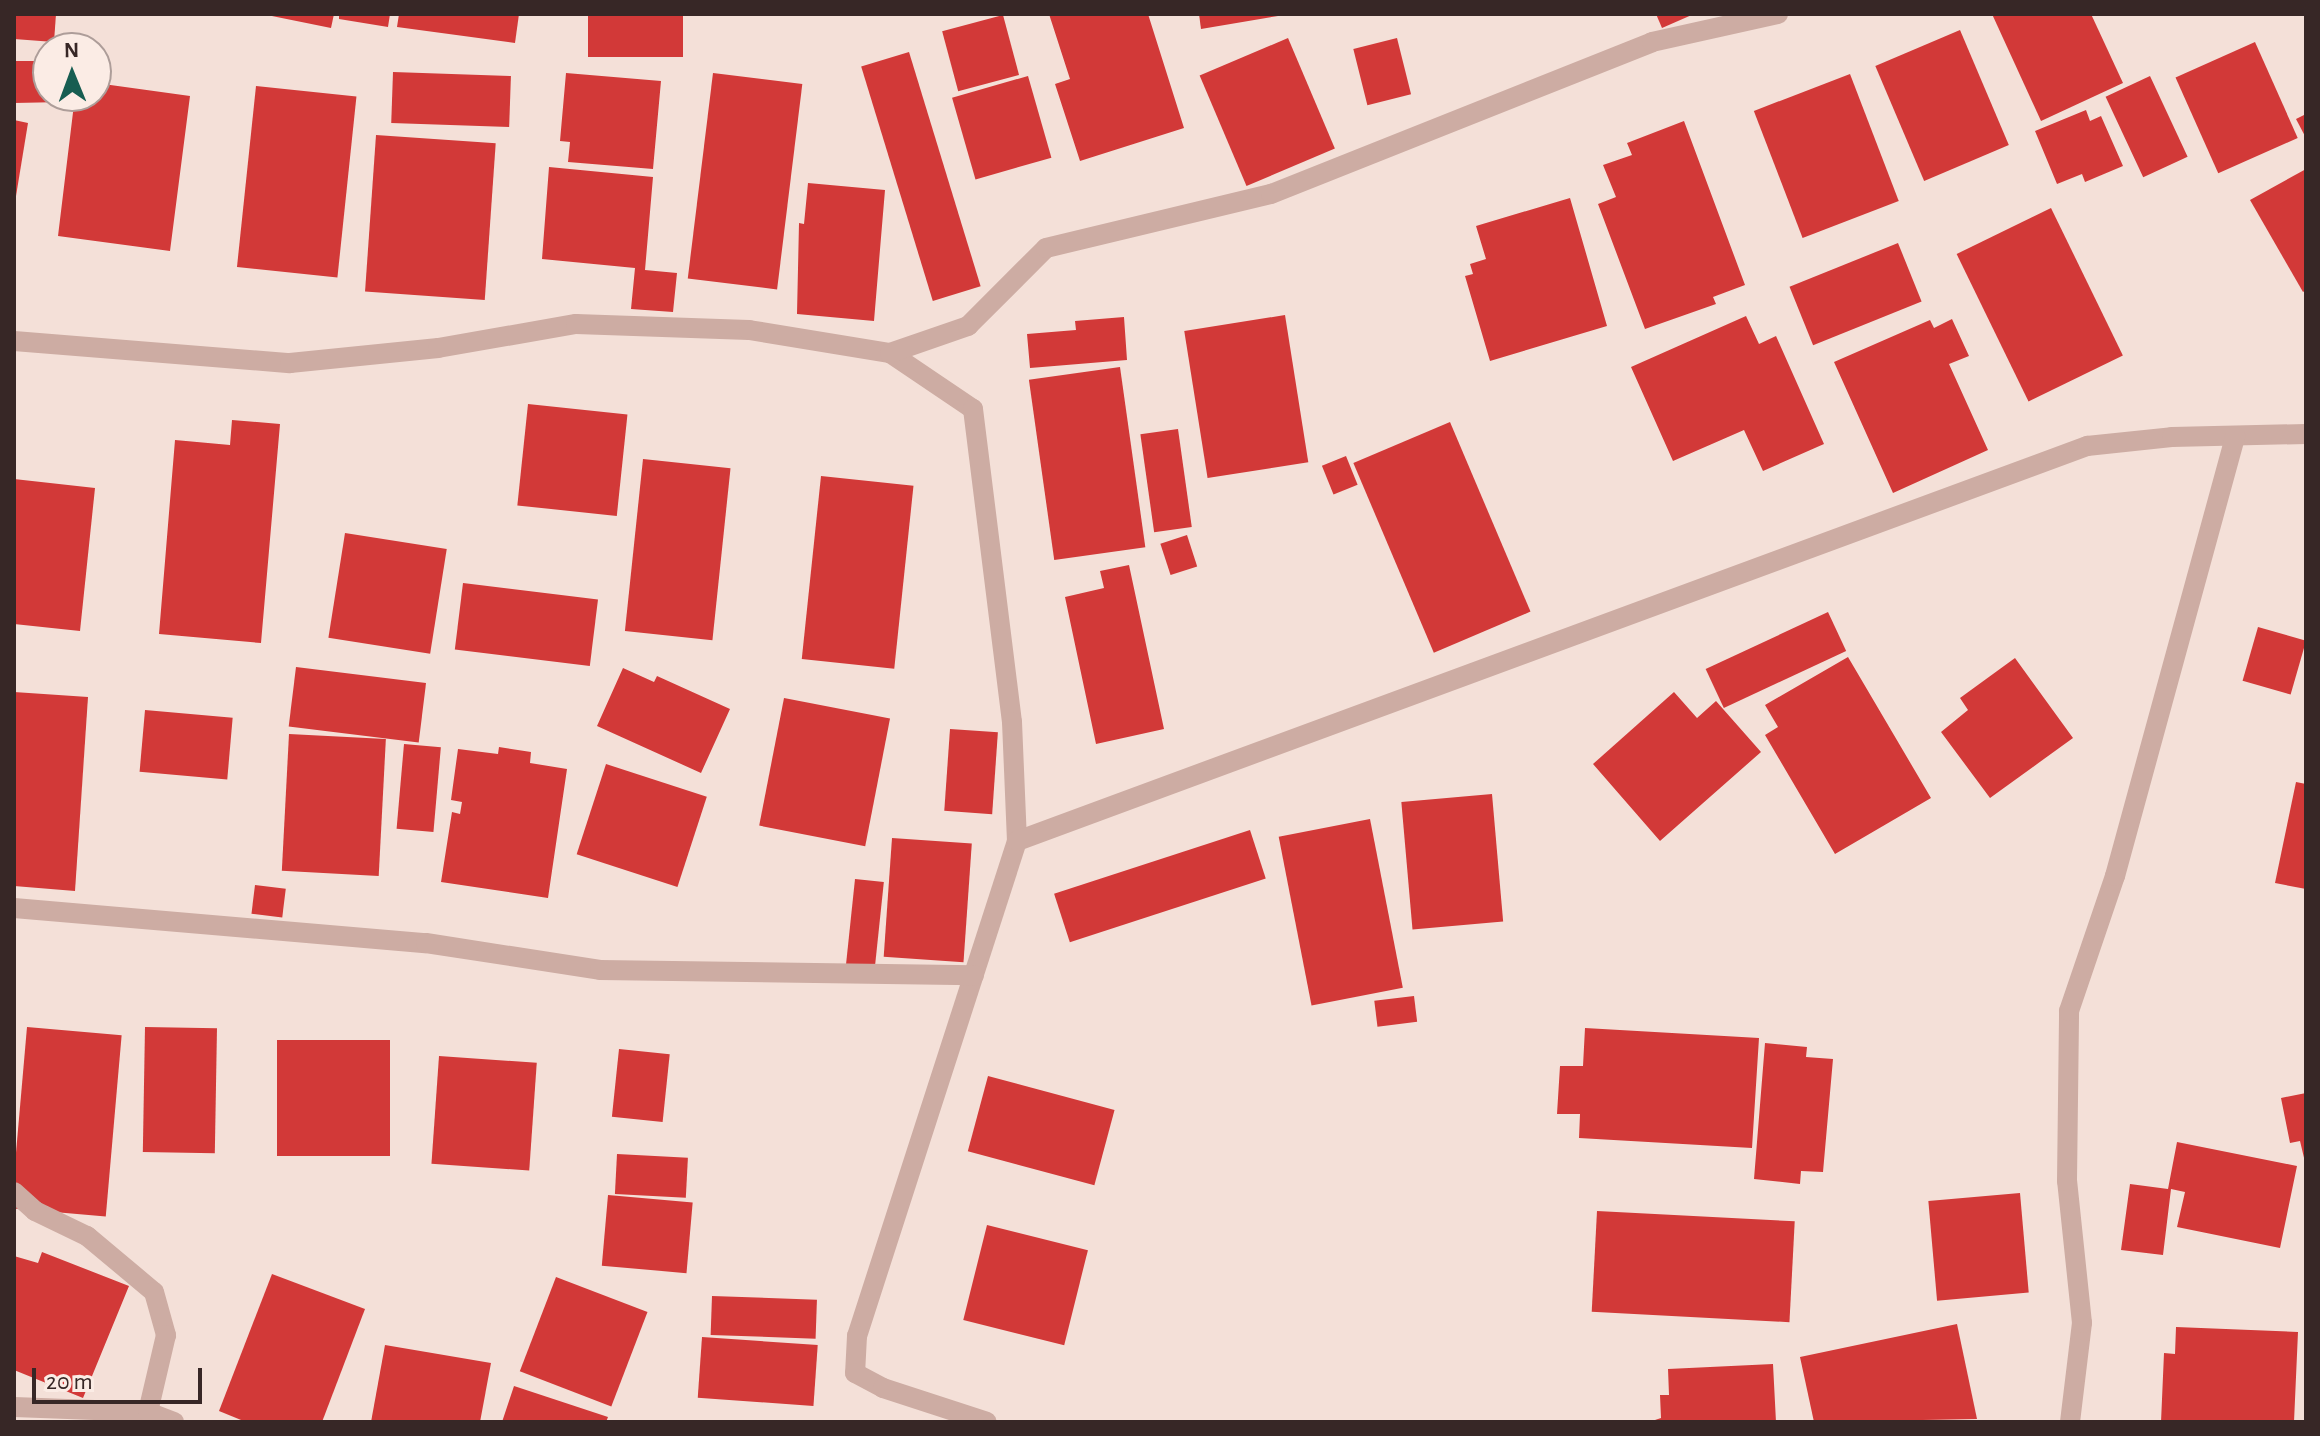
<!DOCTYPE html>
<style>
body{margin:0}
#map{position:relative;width:2320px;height:1436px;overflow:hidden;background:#f4e0d8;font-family:"Alegreya Sans",sans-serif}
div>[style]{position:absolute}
.building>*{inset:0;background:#d23938;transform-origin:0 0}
.street>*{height:20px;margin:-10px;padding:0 10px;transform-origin:10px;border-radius:10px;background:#cdaca3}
span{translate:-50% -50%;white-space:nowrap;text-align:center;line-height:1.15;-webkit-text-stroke:8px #fbece5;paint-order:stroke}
.frame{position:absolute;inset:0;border:16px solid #372726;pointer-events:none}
.north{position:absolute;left:32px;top:32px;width:80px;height:80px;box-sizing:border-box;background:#fbece5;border:2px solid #ad9d99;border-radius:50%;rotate:359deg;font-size:22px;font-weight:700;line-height:32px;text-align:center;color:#372726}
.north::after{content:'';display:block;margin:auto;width:28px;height:36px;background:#175d51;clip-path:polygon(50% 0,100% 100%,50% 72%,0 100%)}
.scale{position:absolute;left:32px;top:1368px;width:170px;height:36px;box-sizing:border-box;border:4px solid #372726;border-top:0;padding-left:10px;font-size:24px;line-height:28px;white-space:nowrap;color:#372726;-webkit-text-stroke:6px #fbece5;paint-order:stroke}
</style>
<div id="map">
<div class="building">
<i style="clip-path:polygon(14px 14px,56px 14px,54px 42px,14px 39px)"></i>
<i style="clip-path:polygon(262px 14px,334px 14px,331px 28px)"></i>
<i style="clip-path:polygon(339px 14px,390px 14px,388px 27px,339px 19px)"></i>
<i style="clip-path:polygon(399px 14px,519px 14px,515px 43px,397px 27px)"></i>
<i style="left:588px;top:14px;width:95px;height:43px"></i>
<i style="clip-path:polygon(1049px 14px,1148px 14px,1184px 128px,1080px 161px,1055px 84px,1070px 79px)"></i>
<i style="clip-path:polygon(1199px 14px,1278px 14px,1278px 16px,1201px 29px)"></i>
<i style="clip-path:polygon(1656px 14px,1694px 14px,1662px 28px)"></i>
<i style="clip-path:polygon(1992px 14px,2091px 14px,2123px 83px,2041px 121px)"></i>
<i style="left:1003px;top:15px;width:62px;height:63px;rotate:75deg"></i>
<i style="left:1960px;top:30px;width:125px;height:92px;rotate:67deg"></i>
<i style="left:1288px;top:38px;width:120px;height:96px;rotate:67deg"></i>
<i style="left:1397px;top:38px;width:58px;height:45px;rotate:76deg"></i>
<i style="left:2255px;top:42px;width:105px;height:87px;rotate:66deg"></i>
<i style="left:909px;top:52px;width:245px;height:50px;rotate:73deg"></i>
<i style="clip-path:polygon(14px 61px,48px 61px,48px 96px,63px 96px,63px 102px,14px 103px)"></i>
<i style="left:393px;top:72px;width:118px;height:51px;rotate:2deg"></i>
<i style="clip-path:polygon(566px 73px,661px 81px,653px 169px,568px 162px,570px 142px,560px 141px)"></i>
<i style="left:713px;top:73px;width:90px;height:207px;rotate:7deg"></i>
<i style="left:1850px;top:74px;width:136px;height:103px;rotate:69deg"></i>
<i style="left:1028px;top:76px;width:85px;height:79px;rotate:74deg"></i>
<i style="left:2150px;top:76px;width:89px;height:49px;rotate:65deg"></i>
<i style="clip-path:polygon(96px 83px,190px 96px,170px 251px,58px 236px,75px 96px,96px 96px)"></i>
<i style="left:256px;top:86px;width:101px;height:182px;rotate:6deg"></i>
<i style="clip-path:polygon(2086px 110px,2090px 121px,2101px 116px,2123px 166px,2085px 182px,2082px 174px,2057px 184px,2035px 131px)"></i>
<i style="clip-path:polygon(2306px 114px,2306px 138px,2296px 119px)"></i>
<i style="clip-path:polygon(14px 120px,28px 123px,16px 196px,14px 196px)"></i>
<i style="clip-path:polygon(1684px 121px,1745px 285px,1713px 297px,1716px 304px,1645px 329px,1598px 204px,1616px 197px,1603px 165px,1632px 155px,1627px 143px)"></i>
<i style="left:376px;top:135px;width:120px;height:157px;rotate:4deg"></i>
<i style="clip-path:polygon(549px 167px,653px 177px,645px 270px,677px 273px,673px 312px,631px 309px,635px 268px,542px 259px)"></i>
<i style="clip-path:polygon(2306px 169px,2306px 290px,2303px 292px,2250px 200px)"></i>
<i style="clip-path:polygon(808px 183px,885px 190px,874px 321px,797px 314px,799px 223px,804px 224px)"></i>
<i style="clip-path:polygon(1570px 198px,1607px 326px,1490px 361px,1465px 276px,1473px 274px,1470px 264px,1486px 259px,1476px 226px)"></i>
<i style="left:2051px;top:208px;width:164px;height:105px;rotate:64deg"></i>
<i style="left:1898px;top:243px;width:63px;height:117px;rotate:68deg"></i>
<i style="left:1285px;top:315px;width:149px;height:102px;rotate:81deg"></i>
<i style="clip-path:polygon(1746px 316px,1759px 344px,1776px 336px,1824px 444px,1763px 471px,1744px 430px,1673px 461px,1631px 367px)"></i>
<i style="clip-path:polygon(1124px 317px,1127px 360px,1030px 368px,1027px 334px,1076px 330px,1075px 321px)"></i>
<i style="clip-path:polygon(1952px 319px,1969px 356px,1949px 364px,1988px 450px,1893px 493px,1834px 362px,1930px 320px,1934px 328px)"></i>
<i style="left:1120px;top:367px;width:182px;height:92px;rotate:82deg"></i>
<i style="left:528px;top:404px;width:100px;height:102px;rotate:6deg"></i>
<i style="clip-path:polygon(232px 420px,280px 424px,261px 643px,159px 634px,175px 440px,230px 445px)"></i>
<i style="left:1450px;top:422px;width:206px;height:105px;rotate:67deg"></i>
<i style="left:1178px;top:429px;width:99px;height:38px;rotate:82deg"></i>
<i style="left:1346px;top:456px;width:31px;height:26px;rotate:68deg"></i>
<i style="left:643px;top:459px;width:88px;height:173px;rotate:6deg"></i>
<i style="left:821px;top:476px;width:93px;height:184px;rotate:6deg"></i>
<i style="clip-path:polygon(14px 479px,95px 488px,80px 631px,14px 624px)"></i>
<i style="left:345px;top:533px;width:103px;height:106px;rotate:9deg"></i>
<i style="left:1187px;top:535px;width:33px;height:28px;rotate:72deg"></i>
<i style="clip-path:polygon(1129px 565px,1164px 729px,1096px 744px,1065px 597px,1104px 588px,1100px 571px)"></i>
<i style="left:463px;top:583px;width:136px;height:67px;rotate:7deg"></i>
<i style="left:1828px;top:612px;width:43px;height:135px;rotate:65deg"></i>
<i style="left:2258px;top:627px;width:50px;height:56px;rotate:16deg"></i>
<i style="clip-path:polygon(1848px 657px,1931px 798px,1835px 854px,1765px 735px,1778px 727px,1765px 705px)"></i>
<i style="clip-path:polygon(2015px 658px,2073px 738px,1990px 798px,1941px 732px,1968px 710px,1960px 698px)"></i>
<i style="left:296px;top:667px;width:131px;height:60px;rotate:7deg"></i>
<i style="clip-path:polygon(623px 668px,654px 682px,657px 676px,730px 709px,701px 773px,597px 726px)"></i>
<i style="clip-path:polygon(14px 692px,88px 697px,75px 891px,14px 886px)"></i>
<i style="clip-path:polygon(1674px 692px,1697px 718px,1716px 701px,1761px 752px,1660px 841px,1593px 764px)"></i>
<i style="left:784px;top:698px;width:108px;height:130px;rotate:11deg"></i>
<i style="left:145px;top:710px;width:88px;height:62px;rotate:5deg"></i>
<i style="left:950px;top:729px;width:48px;height:82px;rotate:4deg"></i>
<i style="left:289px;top:734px;width:97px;height:137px;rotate:3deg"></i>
<i style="left:404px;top:744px;width:37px;height:85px;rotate:5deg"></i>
<i style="clip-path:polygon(499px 747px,531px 752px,530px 763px,567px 769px,548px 898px,441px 882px,452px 812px,460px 814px,462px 802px,451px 800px,458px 749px,498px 754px)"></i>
<i style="left:606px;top:764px;width:106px;height:95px;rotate:18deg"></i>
<i style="clip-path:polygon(2296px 782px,2306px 784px,2306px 889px,2275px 883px)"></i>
<i style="left:1492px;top:794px;width:128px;height:91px;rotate:85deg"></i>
<i style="left:1370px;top:819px;width:172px;height:93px;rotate:79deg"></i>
<i style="left:1250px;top:830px;width:51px;height:206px;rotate:72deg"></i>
<i style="left:892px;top:838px;width:80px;height:119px;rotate:4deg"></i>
<i style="left:855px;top:879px;width:29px;height:89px;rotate:6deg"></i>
<i style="left:255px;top:885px;width:31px;height:29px;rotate:7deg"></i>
<i style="left:1414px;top:996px;width:26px;height:40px;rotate:83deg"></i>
<i style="left:27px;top:1027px;width:95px;height:182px;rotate:5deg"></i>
<i style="left:145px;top:1027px;width:72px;height:125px;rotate:1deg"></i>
<i style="clip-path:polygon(1585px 1028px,1759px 1038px,1752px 1148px,1579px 1138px,1580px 1114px,1557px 1114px,1560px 1066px,1583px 1066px)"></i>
<i style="left:277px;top:1040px;width:113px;height:116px"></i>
<i style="clip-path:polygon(1765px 1043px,1807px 1047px,1806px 1057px,1833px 1059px,1823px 1172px,1801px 1171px,1800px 1184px,1754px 1179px)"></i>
<i style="left:619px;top:1049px;width:51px;height:68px;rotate:6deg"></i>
<i style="left:439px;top:1056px;width:98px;height:108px;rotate:4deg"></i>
<i style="left:988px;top:1076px;width:131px;height:78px;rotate:15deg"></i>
<i style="clip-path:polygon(2306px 1093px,2306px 1162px,2305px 1162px,2300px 1141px,2290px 1143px,2281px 1098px)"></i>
<i style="clip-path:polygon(2177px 1142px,2297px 1166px,2280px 1248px,2177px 1227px,2185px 1192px,2171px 1189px,2163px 1255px,2121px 1250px,2130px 1184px,2168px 1189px)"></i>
<i style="left:617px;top:1154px;width:71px;height:40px;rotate:3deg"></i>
<i style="left:2020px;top:1193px;width:100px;height:92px;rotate:85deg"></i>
<i style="left:608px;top:1195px;width:85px;height:71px;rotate:5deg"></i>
<i style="left:1597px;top:1211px;width:198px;height:101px;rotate:3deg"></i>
<i style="left:987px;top:1225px;width:104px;height:98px;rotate:14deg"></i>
<i style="clip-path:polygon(42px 1252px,129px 1286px,83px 1398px,14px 1370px,14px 1256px,38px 1263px)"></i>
<i style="clip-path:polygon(272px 1274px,365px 1309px,322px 1422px,246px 1422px,219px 1411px)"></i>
<i style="left:556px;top:1277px;width:98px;height:101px;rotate:21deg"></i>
<i style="left:712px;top:1296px;width:105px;height:39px;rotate:2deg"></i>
<i style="clip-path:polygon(1957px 1324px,1977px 1419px,1814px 1422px,1800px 1357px)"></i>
<i style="clip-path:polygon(2176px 1327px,2298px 1332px,2294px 1422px,2161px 1422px,2164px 1353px,2175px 1354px)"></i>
<i style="left:702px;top:1337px;width:116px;height:61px;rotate:4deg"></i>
<i style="clip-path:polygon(385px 1345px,491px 1363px,480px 1422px,371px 1422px)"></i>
<i style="clip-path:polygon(1773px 1364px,1776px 1422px,1649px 1422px,1661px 1418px,1660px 1395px,1669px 1395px,1668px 1369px)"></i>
<i style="clip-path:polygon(514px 1386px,608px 1417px,606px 1422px,502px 1422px)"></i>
</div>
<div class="street">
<i style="left:14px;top:341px;width:277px;rotate:4.6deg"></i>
<i style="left:290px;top:363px;width:149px;rotate:-5.8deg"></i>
<i style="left:438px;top:348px;width:140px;rotate:-9.9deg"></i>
<i style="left:576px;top:324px;width:173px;rotate:2deg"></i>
<i style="left:749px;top:330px;width:143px;rotate:9.3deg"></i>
<i style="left:890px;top:353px;width:100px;rotate:34deg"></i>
<i style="left:973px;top:409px;width:315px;rotate:82.9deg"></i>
<i style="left:1012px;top:722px;width:119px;rotate:87.6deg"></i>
<i style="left:1017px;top:841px;width:520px;rotate:107.91deg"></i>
<i style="left:857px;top:1336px;width:37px;rotate:93deg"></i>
<i style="left:855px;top:1373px;width:32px;rotate:28deg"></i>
<i style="left:883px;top:1388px;width:109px;rotate:18.1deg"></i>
<i style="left:890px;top:353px;width:83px;rotate:-19.1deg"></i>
<i style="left:968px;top:326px;width:110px;rotate:-45deg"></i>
<i style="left:1046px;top:248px;width:231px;rotate:-13.5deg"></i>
<i style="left:1271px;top:194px;width:410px;rotate:-21.7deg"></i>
<i style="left:1652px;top:42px;width:129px;rotate:-12.5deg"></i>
<i style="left:1017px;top:841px;width:1141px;rotate:-20.26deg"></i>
<i style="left:2087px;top:446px;width:85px;rotate:-6deg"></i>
<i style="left:2172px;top:437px;width:134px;rotate:-1.3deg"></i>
<i style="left:14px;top:908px;width:413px;rotate:4.9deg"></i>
<i style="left:426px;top:943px;width:176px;rotate:8.8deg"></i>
<i style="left:600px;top:970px;width:374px;rotate:0.8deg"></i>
<i style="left:14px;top:1192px;width:28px;rotate:42deg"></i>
<i style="left:35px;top:1211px;width:58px;rotate:25.7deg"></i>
<i style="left:87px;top:1236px;width:87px;rotate:39.9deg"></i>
<i style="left:154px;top:1292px;width:45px;rotate:74.4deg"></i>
<i style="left:166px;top:1335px;width:79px;rotate:103.2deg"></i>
<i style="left:14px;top:1407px;width:134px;rotate:2.1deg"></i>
<i style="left:148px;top:1412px;width:28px;rotate:21deg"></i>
<i style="left:2070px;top:1422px;width:100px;rotate:-83.1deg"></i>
<i style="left:2082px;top:1323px;width:143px;rotate:-96deg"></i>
<i style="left:2067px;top:1181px;width:170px;rotate:-89.3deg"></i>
<i style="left:2069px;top:1011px;width:143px;rotate:-71.2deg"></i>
<i style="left:2115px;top:876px;width:456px;rotate:-74.7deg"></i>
</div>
<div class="frame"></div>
<div class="north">N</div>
<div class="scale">20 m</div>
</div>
